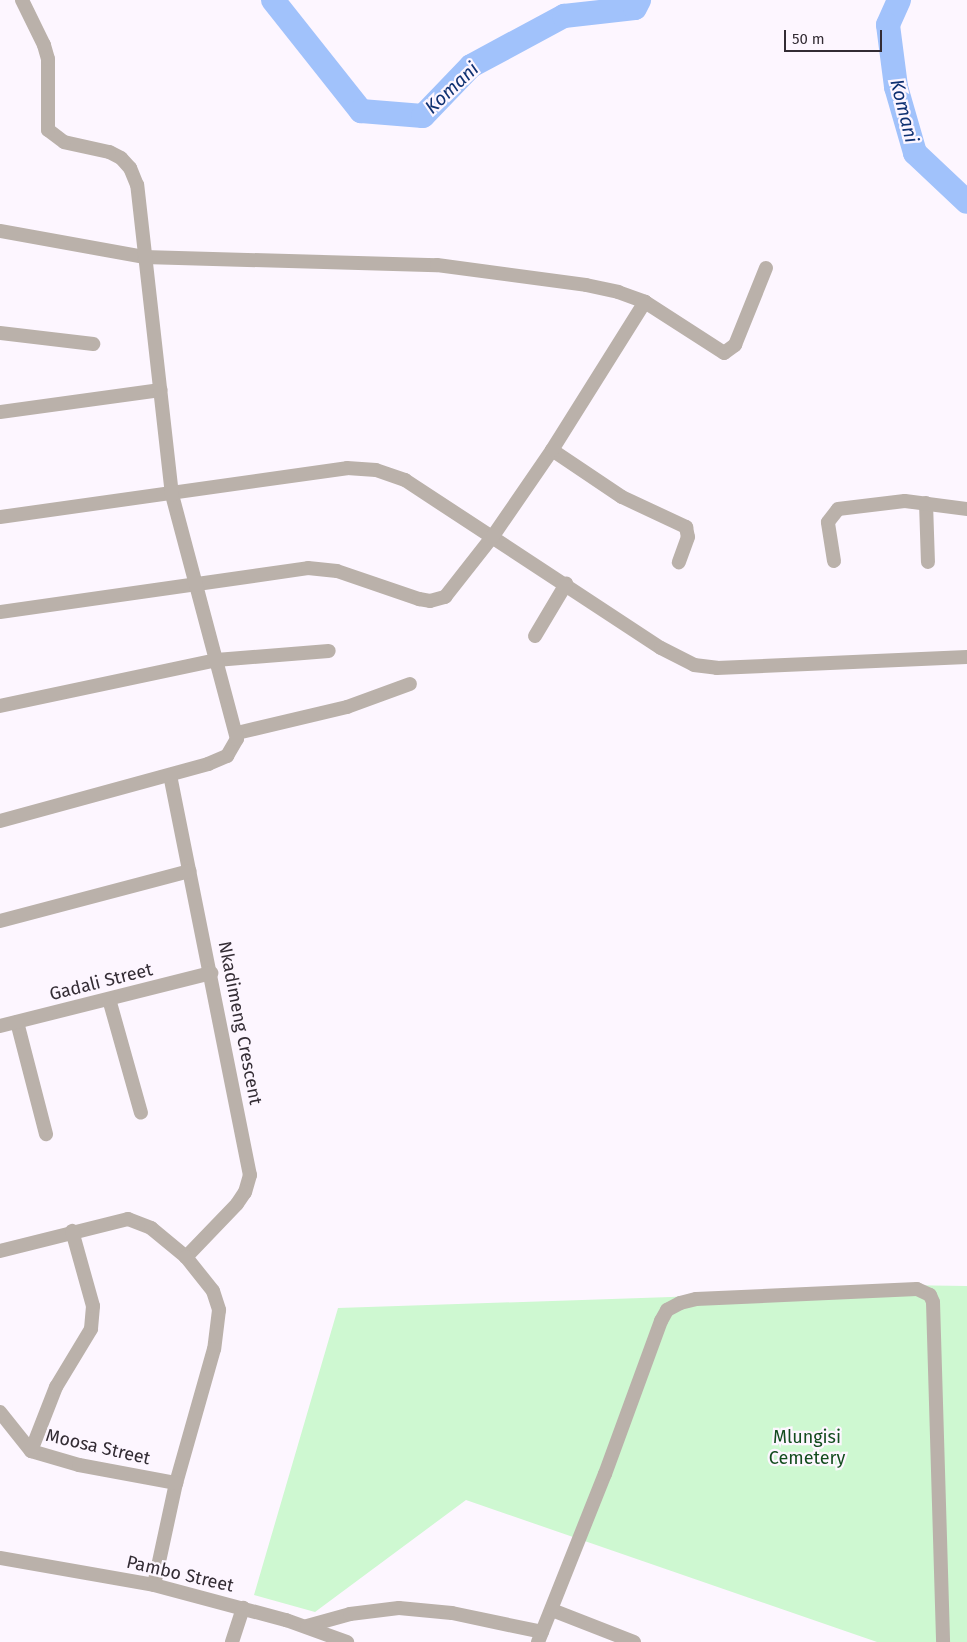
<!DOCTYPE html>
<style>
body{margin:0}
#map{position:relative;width:967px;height:1642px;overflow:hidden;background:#fdf6ff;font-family:"Fira Sans",sans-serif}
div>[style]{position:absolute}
.green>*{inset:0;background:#cef8d1}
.river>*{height:24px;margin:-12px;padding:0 12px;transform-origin:12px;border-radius:12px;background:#a1c2fb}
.minor>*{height:14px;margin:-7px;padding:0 7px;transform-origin:7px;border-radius:7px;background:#bab1aa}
span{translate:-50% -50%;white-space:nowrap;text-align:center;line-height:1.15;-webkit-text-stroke:4.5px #fdf6ff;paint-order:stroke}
.street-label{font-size:18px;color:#332c34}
.park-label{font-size:18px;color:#134c1e}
.water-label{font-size:19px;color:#0f3172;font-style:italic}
.scale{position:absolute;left:784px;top:30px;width:98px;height:22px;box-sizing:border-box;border:2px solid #332c34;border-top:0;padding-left:6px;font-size:15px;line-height:18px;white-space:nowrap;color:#332c34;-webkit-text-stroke:4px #fdf6ff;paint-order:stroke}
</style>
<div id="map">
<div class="green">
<i style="clip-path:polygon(898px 1285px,967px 1286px,967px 1642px,877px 1642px,466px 1500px,315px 1612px,254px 1595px,338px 1308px,671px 1297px)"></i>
</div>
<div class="river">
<i style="left:273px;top:0;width:142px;rotate:51.6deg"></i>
<i style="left:361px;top:111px;width:62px;rotate:4.6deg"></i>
<i style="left:423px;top:116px;width:69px;rotate:-46.2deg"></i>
<i style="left:471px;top:66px;width:106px;rotate:-28.3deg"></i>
<i style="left:564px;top:16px;width:71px;rotate:-6.4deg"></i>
<i style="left:635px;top:8px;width:9px;rotate:-63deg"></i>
<i style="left:899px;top:0;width:27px;rotate:114deg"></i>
<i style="left:888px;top:25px;width:63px;rotate:82.6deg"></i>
<i style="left:896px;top:87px;width:69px;rotate:73.9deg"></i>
<i style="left:915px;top:153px;width:71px;rotate:43.3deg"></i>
</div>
<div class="minor">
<i style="left:0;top:231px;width:146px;rotate:10.2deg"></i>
<i style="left:144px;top:257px;width:293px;rotate:1.6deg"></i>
<i style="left:437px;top:265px;width:150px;rotate:7.6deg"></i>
<i style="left:586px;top:285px;width:33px;rotate:12deg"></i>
<i style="left:618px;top:292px;width:29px;rotate:20deg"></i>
<i style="left:645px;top:302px;width:94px;rotate:32.8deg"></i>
<i style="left:724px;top:353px;width:14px;rotate:-36deg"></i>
<i style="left:735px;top:345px;width:83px;rotate:-68.1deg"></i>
<i style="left:0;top:333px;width:94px;rotate:6.7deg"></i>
<i style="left:0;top:412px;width:162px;rotate:-7.8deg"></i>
<i style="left:552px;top:450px;width:84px;rotate:33.9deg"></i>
<i style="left:622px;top:497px;width:71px;rotate:25.1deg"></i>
<i style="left:686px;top:527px;width:10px;rotate:79deg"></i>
<i style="left:688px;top:537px;width:27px;rotate:110deg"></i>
<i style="left:926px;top:503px;width:59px;rotate:88.1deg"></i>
<i style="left:0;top:517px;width:350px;rotate:-8deg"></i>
<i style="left:347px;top:468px;width:29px;rotate:4deg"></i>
<i style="left:376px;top:470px;width:31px;rotate:19deg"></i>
<i style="left:405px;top:480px;width:306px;rotate:33.3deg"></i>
<i style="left:661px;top:648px;width:37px;rotate:27deg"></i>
<i style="left:694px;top:665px;width:23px;rotate:7deg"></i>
<i style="left:717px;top:668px;width:250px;rotate:-2.5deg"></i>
<i style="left:834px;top:561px;width:39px;rotate:-99deg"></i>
<i style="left:828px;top:522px;width:16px;rotate:-52deg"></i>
<i style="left:838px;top:509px;width:67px;rotate:-6.8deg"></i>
<i style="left:905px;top:501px;width:63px;rotate:7.4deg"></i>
<i style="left:0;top:612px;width:311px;rotate:-8.1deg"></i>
<i style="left:308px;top:568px;width:29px;rotate:6deg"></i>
<i style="left:337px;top:571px;width:87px;rotate:18.9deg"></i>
<i style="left:419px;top:599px;width:11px;rotate:10deg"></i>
<i style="left:430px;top:601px;width:16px;rotate:-15deg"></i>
<i style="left:445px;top:597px;width:78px;rotate:-51.8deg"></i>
<i style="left:493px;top:536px;width:104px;rotate:-55.5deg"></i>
<i style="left:552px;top:450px;width:175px;rotate:-57.9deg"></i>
<i style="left:535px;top:636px;width:61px;rotate:-59.2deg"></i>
<i style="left:0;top:706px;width:221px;rotate:-12deg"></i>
<i style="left:216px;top:660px;width:113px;rotate:-4.6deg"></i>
<i style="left:237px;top:733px;width:113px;rotate:-13.3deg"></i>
<i style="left:347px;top:707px;width:67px;rotate:-20.1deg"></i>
<i style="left:170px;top:775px;width:408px;rotate:78.7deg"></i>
<i style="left:250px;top:1175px;width:18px;rotate:106deg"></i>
<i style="left:245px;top:1192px;width:14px;rotate:124deg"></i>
<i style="left:237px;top:1204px;width:74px;rotate:133.9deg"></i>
<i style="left:0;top:821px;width:216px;rotate:-15.3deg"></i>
<i style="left:208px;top:764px;width:21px;rotate:-23deg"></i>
<i style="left:227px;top:756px;width:20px;rotate:-60deg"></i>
<i style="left:237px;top:739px;width:253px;rotate:-104.9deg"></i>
<i style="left:172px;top:495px;width:312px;rotate:-96.4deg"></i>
<i style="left:137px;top:185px;width:18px;rotate:-112deg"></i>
<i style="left:130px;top:168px;width:13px;rotate:-132deg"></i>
<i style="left:121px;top:158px;width:13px;rotate:-153deg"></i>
<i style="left:109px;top:152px;width:46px;rotate:-167.5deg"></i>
<i style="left:64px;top:142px;width:20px;rotate:-143deg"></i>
<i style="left:48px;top:130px;width:71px;rotate:-90deg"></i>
<i style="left:48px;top:59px;width:15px;rotate:-106deg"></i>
<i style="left:44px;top:45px;width:50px;rotate:-116.1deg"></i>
<i style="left:0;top:921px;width:196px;rotate:-14.8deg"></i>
<i style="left:109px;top:999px;width:118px;rotate:74.3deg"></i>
<i style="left:17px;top:1022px;width:116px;rotate:75.5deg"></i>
<i style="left:0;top:1026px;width:218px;rotate:-14.1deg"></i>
<i style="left:0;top:1251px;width:132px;rotate:-14deg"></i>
<i style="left:128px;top:1219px;width:25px;rotate:21deg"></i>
<i style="left:151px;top:1228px;width:45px;rotate:39.6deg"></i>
<i style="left:186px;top:1257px;width:43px;rotate:51.5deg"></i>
<i style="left:213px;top:1291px;width:20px;rotate:72deg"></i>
<i style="left:219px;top:1310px;width:39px;rotate:97deg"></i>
<i style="left:214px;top:1349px;width:139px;rotate:105.8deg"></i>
<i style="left:176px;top:1483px;width:104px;rotate:102.2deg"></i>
<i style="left:0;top:1412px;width:50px;rotate:51.5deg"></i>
<i style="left:31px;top:1451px;width:50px;rotate:16.3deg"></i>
<i style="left:79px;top:1465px;width:99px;rotate:10.5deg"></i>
<i style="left:31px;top:1451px;width:69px;rotate:-68.7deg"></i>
<i style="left:56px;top:1387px;width:68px;rotate:-58.9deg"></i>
<i style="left:91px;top:1329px;width:23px;rotate:-85deg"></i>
<i style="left:93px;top:1306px;width:78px;rotate:-105.6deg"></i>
<i style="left:0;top:1558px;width:156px;rotate:9.9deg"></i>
<i style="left:154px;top:1585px;width:137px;rotate:14.9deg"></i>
<i style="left:286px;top:1620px;width:65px;rotate:19.8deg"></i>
<i style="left:552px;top:1610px;width:88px;rotate:21.3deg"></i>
<i style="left:307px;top:1626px;width:45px;rotate:-15.6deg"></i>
<i style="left:350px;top:1614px;width:49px;rotate:-7deg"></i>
<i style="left:399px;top:1608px;width:53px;rotate:5.4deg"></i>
<i style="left:452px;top:1613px;width:92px;rotate:11.9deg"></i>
<i style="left:232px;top:1642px;width:36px;rotate:-72deg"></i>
<i style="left:538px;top:1642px;width:181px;rotate:-68.3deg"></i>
<i style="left:605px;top:1474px;width:163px;rotate:-69.9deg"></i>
<i style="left:661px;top:1321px;width:13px;rotate:-61deg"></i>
<i style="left:667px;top:1310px;width:15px;rotate:-28deg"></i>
<i style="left:680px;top:1303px;width:16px;rotate:-14deg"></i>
<i style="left:696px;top:1299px;width:221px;rotate:-2.6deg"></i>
<i style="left:917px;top:1289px;width:14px;rotate:25deg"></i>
<i style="left:930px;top:1295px;width:8px;rotate:67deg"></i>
<i style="left:933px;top:1302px;width:340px;rotate:88.3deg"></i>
</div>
<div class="street-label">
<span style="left:101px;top:982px;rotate:-14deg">Gadali Street</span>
<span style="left:240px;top:1023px;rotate:79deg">Nkadimeng Crescent</span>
<span style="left:98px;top:1447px;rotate:13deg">Moosa Street</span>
<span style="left:180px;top:1574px;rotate:13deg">Pambo Street</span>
</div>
<div class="park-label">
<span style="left:807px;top:1448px">Mlungisi<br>Cemetery</span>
</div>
<div class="water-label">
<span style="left:452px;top:88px;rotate:-43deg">Komani</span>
<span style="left:904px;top:111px;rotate:76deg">Komani</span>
</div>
<div class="scale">50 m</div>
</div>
